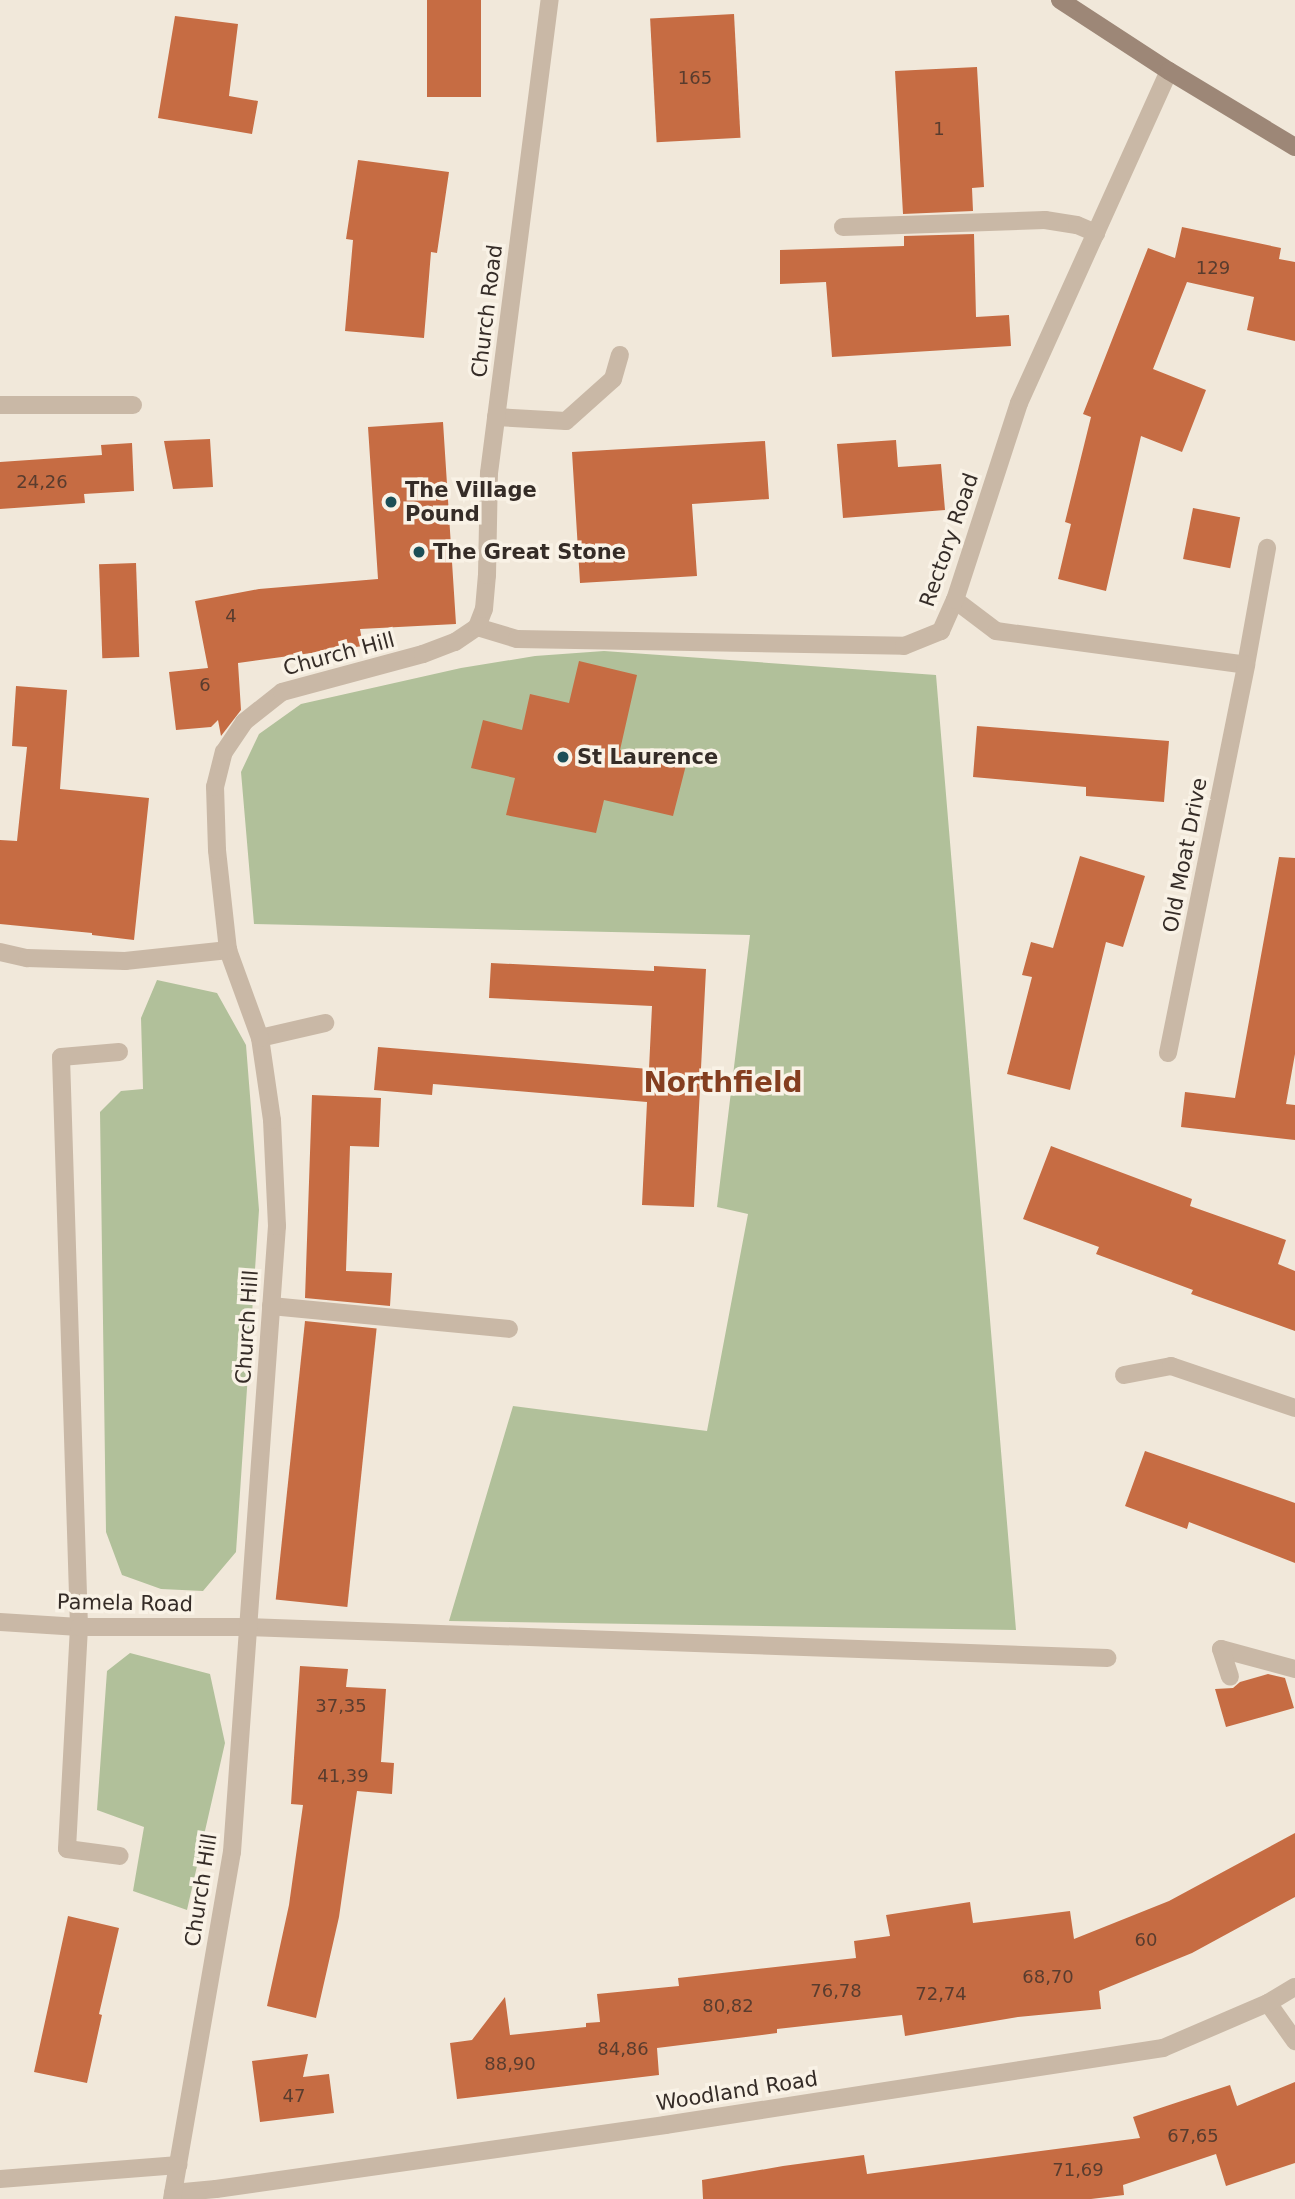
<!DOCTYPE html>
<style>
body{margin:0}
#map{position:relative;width:1295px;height:2199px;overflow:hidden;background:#f1e8da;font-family:"DejaVu Sans",sans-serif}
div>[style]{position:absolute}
.green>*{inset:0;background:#b1c09a}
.building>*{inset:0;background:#c66c43;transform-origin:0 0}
.service>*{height:18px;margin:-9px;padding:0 9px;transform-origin:9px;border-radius:9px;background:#c9b8a6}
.minor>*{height:18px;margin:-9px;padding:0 9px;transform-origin:9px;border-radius:9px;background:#c9b8a6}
.tertiary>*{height:18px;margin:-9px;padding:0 9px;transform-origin:9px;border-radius:9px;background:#c9b8a6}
.secondary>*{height:18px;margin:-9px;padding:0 9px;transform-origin:9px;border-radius:9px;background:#9d8777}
.dots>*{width:19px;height:19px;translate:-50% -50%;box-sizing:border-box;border:4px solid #f9f2e6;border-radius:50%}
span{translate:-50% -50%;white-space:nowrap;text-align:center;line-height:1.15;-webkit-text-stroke:7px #f9f2e6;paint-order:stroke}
.number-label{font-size:18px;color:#593c2e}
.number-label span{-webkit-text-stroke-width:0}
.street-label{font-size:21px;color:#352c27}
.poi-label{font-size:21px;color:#352c27;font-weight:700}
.left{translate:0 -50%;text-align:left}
.district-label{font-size:28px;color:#843e20;font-weight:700}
</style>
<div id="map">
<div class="green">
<i style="clip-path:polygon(604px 651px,936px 675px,1016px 1630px,449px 1621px,513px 1406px,707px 1431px,748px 1214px,717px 1207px,750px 935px,254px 924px,241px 772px,259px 734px,301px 704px,461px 668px,535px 656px)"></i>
<i style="clip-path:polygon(157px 980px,217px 993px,246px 1045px,259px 1210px,236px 1552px,203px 1591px,161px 1589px,122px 1575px,106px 1532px,100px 1112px,121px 1091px,143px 1089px,141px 1018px)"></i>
<i style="clip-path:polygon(130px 1653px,210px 1674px,225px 1743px,187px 1910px,133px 1891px,144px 1827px,97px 1810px,107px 1671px)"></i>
</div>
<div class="building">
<i style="left:427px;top:0;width:54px;height:97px"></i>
<i style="left:734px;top:14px;width:124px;height:84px;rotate:87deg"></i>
<i style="clip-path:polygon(175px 16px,238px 24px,229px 96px,258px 101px,252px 134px,158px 118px)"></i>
<i style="clip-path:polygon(977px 67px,984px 187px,972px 188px,973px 211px,903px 214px,895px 71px)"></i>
<i style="clip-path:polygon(358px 160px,449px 172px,437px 253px,431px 252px,424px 338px,345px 331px,353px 240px,346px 239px)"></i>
<i style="clip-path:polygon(1182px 227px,1281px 248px,1279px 259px,1295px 262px,1295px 341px,1247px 330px,1254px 297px,1187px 282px,1153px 369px,1206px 390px,1182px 452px,1141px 436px,1106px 591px,1058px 579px,1071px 524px,1065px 522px,1091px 417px,1083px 414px,1148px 248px,1175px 258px)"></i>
<i style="clip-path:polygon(974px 234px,976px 317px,1009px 315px,1011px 346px,832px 357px,826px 282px,780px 284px,780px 250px,904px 246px,904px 236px)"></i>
<i style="clip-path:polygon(443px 422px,456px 624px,360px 629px,363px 646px,238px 663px,241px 710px,221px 736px,218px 720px,211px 727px,176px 730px,169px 672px,208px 668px,195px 601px,259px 589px,378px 579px,368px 427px)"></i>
<i style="clip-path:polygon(210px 439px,213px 487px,173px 489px,164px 441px)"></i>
<i style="clip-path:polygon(896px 440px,898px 467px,941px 464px,945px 510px,843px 518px,837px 444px)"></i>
<i style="clip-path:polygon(765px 441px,769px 499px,692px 504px,697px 576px,580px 583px,572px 452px)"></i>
<i style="clip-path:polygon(132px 443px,134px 491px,84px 494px,85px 503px,0 509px,0 462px,102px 455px,101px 445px)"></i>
<i style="left:1193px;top:508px;width:48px;height:52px;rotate:11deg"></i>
<i style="left:136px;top:563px;width:94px;height:37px;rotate:88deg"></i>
<i style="clip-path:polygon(579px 661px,637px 675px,620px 750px,686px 765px,673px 816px,604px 800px,596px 833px,506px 815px,515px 778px,471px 768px,483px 720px,522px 730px,530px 694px,569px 703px)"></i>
<i style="clip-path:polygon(16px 686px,67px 690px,60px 789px,149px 798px,134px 940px,92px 935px,92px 933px,0 924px,0 840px,17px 841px,27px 747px,12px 746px)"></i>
<i style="clip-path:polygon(977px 726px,1169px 741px,1164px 802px,1086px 796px,1086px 787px,973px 777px)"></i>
<i style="clip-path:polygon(1080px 856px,1145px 876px,1123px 947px,1106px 942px,1070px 1090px,1007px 1074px,1032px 977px,1022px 975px,1031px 942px,1053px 948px)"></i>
<i style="clip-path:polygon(1279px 857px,1295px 858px,1295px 1054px,1286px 1104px,1295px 1105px,1295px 1140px,1181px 1127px,1185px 1092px,1235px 1098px)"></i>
<i style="clip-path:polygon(491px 963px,654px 971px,654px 966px,706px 969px,694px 1207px,642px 1205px,647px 1102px,433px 1084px,432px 1095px,374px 1090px,378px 1047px,649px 1069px,652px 1006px,489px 998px)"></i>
<i style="clip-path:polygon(312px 1095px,381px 1098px,379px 1147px,350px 1146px,346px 1271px,392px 1273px,390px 1306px,305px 1298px)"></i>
<i style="clip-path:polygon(1051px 1146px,1192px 1199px,1190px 1206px,1286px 1240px,1278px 1264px,1295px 1271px,1295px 1331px,1191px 1294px,1193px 1290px,1096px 1254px,1099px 1247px,1023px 1219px)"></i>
<i style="left:305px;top:1321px;width:72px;height:280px;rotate:6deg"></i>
<i style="clip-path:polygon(1145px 1451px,1295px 1503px,1295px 1563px,1189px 1522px,1187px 1529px,1125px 1506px)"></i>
<i style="clip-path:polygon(300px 1666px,348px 1669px,346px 1687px,386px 1689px,381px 1762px,394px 1763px,392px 1794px,357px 1791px,339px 1917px,316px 2018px,267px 2006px,289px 1905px,303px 1805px,291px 1804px)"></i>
<i style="clip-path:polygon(1268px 1674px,1285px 1678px,1294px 1708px,1226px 1727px,1215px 1689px,1233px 1688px,1240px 1682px)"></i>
<i style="clip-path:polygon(1295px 1833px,1295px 1897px,1192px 1953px,1099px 1991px,1101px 2009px,1018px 2017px,905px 2036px,902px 2015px,777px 2029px,777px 2033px,657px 2048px,659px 2075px,457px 2099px,450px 2043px,472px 2040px,505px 1997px,510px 2035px,586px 2027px,586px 2023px,600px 2022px,597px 1994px,679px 1986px,678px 1978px,856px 1958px,854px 1941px,890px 1936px,886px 1915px,970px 1902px,973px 1923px,1070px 1911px,1074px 1939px,1169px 1901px)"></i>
<i style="clip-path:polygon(68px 1916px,119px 1928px,99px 2014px,102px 2015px,87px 2083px,34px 2072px)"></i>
<i style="clip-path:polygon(308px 2054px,303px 2077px,329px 2074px,334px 2113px,260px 2122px,252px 2061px)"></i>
<i style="clip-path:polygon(1295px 2082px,1295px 2163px,1226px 2186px,1216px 2154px,1123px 2185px,1124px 2195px,1091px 2199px,703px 2199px,702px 2180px,783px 2166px,864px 2155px,867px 2174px,1140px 2138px,1133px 2117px,1230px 2085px,1237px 2106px)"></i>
</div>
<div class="service">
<i style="left:843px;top:227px;width:202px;rotate:-2deg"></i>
<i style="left:1045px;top:220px;width:32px;rotate:9deg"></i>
<i style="left:1077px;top:225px;width:21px;rotate:23deg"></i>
<i style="left:0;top:405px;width:133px"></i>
<i style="left:496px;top:417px;width:70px;rotate:3.3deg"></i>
<i style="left:566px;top:421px;width:63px;rotate:-41.8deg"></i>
<i style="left:613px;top:379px;width:25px;rotate:-74deg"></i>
<i style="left:260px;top:1038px;width:67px;rotate:-13deg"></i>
<i style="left:271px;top:1306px;width:239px;rotate:5.5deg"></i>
<i style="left:249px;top:1627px;width:859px;rotate:2.07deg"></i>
<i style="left:1221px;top:1649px;width:77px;rotate:15.1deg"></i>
<i style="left:1221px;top:1649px;width:29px;rotate:72deg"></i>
<i style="left:1268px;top:2003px;width:47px;rotate:54.6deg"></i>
</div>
<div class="minor">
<i style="left:955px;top:600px;width:51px;rotate:37.1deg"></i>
<i style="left:996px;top:631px;width:252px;rotate:7.7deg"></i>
<i style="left:1246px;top:665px;width:119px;rotate:-79.8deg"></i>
<i style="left:477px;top:627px;width:42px;rotate:16.7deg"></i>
<i style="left:517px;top:639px;width:387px;rotate:1deg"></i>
<i style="left:904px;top:646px;width:40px;rotate:-22deg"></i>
<i style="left:941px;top:631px;width:34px;rotate:-66deg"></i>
<i style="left:955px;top:600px;width:207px;rotate:-72deg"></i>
<i style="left:1019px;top:403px;width:364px;rotate:-65.7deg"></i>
<i style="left:0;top:952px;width:28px;rotate:13deg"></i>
<i style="left:27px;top:958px;width:98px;rotate:1.8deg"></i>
<i style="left:125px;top:961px;width:104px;rotate:-6.1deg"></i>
<i style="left:119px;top:1052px;width:58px;rotate:175.1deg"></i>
<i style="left:61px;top:1057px;width:570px;rotate:88.19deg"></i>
<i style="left:79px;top:1627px;width:222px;rotate:93.1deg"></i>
<i style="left:67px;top:1849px;width:53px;rotate:7.5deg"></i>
<i style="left:1168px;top:1053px;width:396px;rotate:-78.6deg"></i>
<i style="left:1124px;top:1375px;width:48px;rotate:-10.8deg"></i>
<i style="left:1171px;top:1366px;width:131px;rotate:18.7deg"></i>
<i style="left:0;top:1622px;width:79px;rotate:3.6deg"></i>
<i style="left:79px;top:1627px;width:170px"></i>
<i style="left:0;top:2179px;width:179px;rotate:-4.5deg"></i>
</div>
<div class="tertiary">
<i style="left:173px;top:2193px;width:43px;rotate:-5.3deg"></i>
<i style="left:216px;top:2189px;width:454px;rotate:-8.1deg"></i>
<i style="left:665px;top:2125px;width:504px;rotate:-8.79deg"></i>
<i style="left:1163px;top:2048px;width:114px;rotate:-23.2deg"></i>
<i style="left:1268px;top:2003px;width:31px;rotate:-31deg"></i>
<i style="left:172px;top:2199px;width:352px;rotate:-80.2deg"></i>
<i style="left:232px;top:1852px;width:628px;rotate:-85.89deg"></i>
<i style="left:277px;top:1226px;width:106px;rotate:-92.7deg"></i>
<i style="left:272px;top:1120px;width:83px;rotate:-98.3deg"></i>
<i style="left:260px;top:1038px;width:94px;rotate:-110deg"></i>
<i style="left:228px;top:950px;width:101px;rotate:-96.3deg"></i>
<i style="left:217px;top:850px;width:63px;rotate:-91.8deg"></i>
<i style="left:215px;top:787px;width:36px;rotate:-76deg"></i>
<i style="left:224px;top:752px;width:36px;rotate:-56deg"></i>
<i style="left:244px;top:722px;width:48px;rotate:-38.3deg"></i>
<i style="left:282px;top:692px;width:146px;rotate:-15.1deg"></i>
<i style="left:423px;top:654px;width:34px;rotate:-21deg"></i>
<i style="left:455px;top:642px;width:27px;rotate:-34deg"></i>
<i style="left:477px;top:627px;width:19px;rotate:-69deg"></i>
<i style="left:484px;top:609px;width:34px;rotate:-85deg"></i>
<i style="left:487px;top:575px;width:102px;rotate:-88.9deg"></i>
<i style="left:489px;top:473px;width:477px;rotate:-82.7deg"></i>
</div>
<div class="secondary">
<i style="left:1060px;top:0;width:130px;rotate:33.1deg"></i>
<i style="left:1169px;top:71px;width:147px;rotate:31.1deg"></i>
</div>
<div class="dots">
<i style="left:391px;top:502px;background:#1c4f57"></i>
<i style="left:419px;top:552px;background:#1c4f57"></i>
<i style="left:563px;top:757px;background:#1c4f57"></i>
</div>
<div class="number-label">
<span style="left:695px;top:78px">165</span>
<span style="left:939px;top:129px">1</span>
<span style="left:1213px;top:268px">129</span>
<span style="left:42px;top:482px">24,26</span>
<span style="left:231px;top:616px">4</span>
<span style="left:205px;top:685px">6</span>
<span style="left:341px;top:1706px">37,35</span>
<span style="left:343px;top:1776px">41,39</span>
<span style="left:1146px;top:1940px">60</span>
<span style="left:1048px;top:1977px">68,70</span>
<span style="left:836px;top:1991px">76,78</span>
<span style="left:941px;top:1994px">72,74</span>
<span style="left:728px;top:2006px">80,82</span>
<span style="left:623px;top:2049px">84,86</span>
<span style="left:510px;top:2064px">88,90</span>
<span style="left:294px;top:2096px">47</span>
<span style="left:1193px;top:2136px">67,65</span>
<span style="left:1078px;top:2170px">71,69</span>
</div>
<div class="street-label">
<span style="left:487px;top:311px;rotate:-83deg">Church Road</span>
<span style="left:949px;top:540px;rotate:-71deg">Rectory Road</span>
<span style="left:339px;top:654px;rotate:-15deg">Church Hill</span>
<span style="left:1185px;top:855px;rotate:-79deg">Old Moat Drive</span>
<span style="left:247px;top:1327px;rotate:-86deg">Church Hill</span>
<span style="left:125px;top:1603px;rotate:1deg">Pamela Road</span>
<span style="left:201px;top:1890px;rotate:-81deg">Church Hill</span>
<span style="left:737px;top:2091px;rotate:-9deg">Woodland Road</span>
</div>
<div class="poi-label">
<span class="left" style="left:405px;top:502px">The Village<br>Pound</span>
<span class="left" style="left:433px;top:552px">The Great Stone</span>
<span class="left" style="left:577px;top:757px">St Laurence</span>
</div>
<div class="district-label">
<span style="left:723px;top:1083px">Northfield</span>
</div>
</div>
